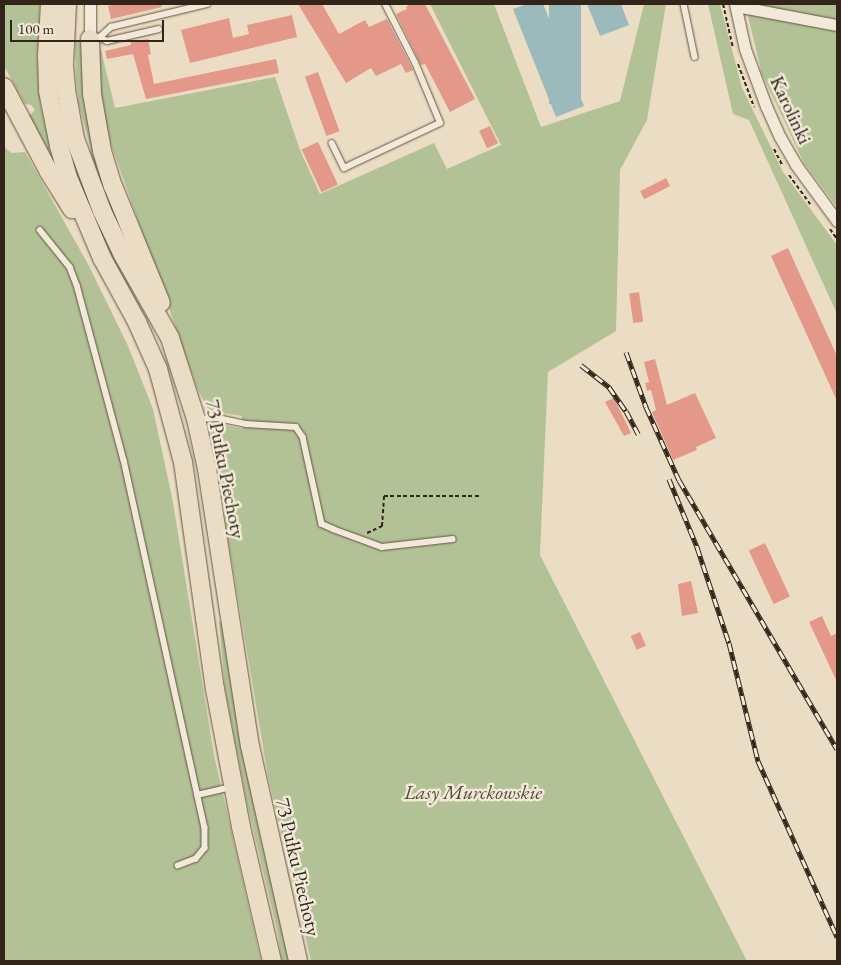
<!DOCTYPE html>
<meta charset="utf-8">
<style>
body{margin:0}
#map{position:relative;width:841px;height:965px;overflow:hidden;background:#ebddc3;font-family:"EB Garamond",serif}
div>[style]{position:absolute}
.green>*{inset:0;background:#b3c296}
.water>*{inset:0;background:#9ababb;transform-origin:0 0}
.building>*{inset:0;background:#e3988a;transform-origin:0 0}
.path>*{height:2px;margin-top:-1px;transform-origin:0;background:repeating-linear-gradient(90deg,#312519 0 4px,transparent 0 6.5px)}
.roads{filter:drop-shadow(0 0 1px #605344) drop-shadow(0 0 1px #605344)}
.lane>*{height:5.5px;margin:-2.75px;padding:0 2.75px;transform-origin:2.75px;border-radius:2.75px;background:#f2e9d8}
.street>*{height:11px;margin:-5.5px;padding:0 5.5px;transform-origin:5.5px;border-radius:5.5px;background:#f2e9d8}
.primary>*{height:18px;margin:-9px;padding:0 9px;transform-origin:9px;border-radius:9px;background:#ebddc3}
.rail>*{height:5px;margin-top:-2.5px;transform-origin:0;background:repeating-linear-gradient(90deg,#f2e9d8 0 9px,#312519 0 18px);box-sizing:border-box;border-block:1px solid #312519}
span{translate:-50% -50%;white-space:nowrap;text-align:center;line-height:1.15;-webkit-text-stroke:5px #f2e9d8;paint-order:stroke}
.street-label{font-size:20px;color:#312519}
.park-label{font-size:20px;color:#524c38;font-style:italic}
.frame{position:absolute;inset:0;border:5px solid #312519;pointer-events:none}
.scale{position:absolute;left:10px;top:20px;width:154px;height:22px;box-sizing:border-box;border:2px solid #312519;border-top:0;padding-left:6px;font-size:15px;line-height:18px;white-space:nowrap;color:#312519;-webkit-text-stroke:4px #f2e9d8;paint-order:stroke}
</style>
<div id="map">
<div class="green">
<i style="clip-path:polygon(4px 4px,40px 4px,37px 57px,40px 102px,51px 149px,47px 151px,29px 116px,35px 110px,31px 105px,25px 104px,4px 66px)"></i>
<i style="clip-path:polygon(430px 4px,494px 4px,541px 127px,620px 101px,644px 4px,666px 4px,647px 120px,620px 170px,616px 331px,548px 372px,540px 555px,747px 961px,311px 961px,268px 776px,211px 438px,211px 429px,221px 424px,243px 429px,242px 416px,209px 411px,197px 388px,105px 127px,97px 53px,101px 50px,115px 108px,275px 77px,300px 150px,320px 194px,434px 143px,447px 169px,501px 145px)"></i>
<i style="clip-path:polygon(708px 4px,720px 4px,742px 88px,783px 172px,837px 245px,837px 314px,749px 120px,733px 114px)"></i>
<i style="clip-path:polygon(745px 4px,837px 5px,837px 207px,804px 163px,762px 74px)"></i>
<i style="clip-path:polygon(75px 42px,84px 42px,100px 163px,95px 165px,79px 105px,76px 78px)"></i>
<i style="clip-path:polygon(4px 147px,12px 153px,25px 152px,88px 264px,128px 346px,153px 409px,173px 502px,214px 755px,261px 961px,4px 961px)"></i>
<i style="clip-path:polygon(219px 622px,223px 622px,291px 961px,282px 961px,277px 930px,247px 803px,225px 689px)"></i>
</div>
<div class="water">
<i style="clip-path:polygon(527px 4px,543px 4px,584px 106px,556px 117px,513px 9px)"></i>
<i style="left:549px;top:4px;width:32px;height:100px"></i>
<i style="clip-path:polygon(587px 4px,621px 4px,629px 25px,600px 36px)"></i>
</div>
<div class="building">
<i style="clip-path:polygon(118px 4px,161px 4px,162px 7px,111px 19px,108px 6px)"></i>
<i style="clip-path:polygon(298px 4px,322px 4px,339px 34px,365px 20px,369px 27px,387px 19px,413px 70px,406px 73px,401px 64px,376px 76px,371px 68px,346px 83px)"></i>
<i style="clip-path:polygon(410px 4px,425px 4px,475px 99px,450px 112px,425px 64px,421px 65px,396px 14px,407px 9px,406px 7px)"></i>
<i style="clip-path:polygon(292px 15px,297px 37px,190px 63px,181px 30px,229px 18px,233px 38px,249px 34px,247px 25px)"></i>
<i style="clip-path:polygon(148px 39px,151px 54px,148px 55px,154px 84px,276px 59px,279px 73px,146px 99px,133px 54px,107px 59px,105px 51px,131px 45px,131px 42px)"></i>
<i style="left:318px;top:72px;width:63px;height:14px;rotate:70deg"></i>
<i style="left:490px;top:126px;width:19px;height:12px;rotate:65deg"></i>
<i style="left:318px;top:142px;width:47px;height:18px;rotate:65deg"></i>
<i style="left:666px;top:178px;width:9px;height:29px;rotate:63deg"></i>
<i style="clip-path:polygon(788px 248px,837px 356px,837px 401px,771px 256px)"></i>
<i style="left:639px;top:292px;width:30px;height:10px;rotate:82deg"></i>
<i style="clip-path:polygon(655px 359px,667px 405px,695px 393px,716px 438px,696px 447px,697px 450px,673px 460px,652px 412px,656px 410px,651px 390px,647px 391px,645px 383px,649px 382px,644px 362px)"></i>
<i style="clip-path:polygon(614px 398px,631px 433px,624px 436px,605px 402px)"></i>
<i style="left:765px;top:543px;width:59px;height:18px;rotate:65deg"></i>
<i style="clip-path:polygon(691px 581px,698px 613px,682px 616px,678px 584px)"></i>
<i style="clip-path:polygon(822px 616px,831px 636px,837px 633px,837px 682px,809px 622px)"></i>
<i style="left:640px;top:632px;width:15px;height:10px;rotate:67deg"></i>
</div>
<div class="path">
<i style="left:723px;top:4px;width:45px;rotate:77.2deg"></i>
<i style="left:738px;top:64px;width:46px;rotate:69.6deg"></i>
<i style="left:774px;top:149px;width:18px;rotate:63deg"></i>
<i style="left:789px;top:175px;width:36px;rotate:54deg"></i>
<i style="left:830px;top:229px;width:12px;rotate:55deg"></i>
<i style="left:367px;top:533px;width:17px;rotate:-25deg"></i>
<i style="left:382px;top:526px;width:30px;rotate:-86deg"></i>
<i style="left:384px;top:496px;width:96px"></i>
</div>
<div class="roads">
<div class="lane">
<i style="left:684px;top:4px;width:54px;rotate:78.3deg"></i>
<i style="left:100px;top:37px;width:8px;rotate:30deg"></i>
<i style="left:107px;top:41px;width:53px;rotate:-13deg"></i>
<i style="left:92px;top:38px;width:8px;rotate:-7deg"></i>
<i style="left:100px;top:37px;width:15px;rotate:-42deg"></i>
<i style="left:111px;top:27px;width:99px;rotate:-13.5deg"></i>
<i style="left:332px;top:143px;width:28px;rotate:64deg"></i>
<i style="left:344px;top:168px;width:106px;rotate:-25.1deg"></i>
<i style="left:440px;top:123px;width:65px;rotate:-112.6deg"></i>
<i style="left:415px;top:63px;width:66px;rotate:-117deg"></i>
<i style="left:40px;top:230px;width:48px;rotate:51deg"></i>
<i style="left:70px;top:267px;width:19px;rotate:69deg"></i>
<i style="left:77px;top:285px;width:181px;rotate:75deg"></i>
<i style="left:124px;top:460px;width:376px;rotate:77.6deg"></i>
<i style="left:205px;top:827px;width:21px;rotate:90deg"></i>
<i style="left:205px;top:848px;width:14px;rotate:129deg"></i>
<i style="left:196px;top:859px;width:19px;rotate:159deg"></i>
<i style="left:198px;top:419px;width:20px;rotate:-3deg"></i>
<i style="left:218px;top:418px;width:29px;rotate:12deg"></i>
<i style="left:246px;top:424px;width:50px;rotate:3.4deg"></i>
<i style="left:296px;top:427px;width:12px;rotate:55deg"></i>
<i style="left:303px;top:437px;width:89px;rotate:77.7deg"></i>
<i style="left:322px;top:524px;width:12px;rotate:24deg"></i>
<i style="left:333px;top:529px;width:52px;rotate:20.2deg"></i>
<i style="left:382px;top:547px;width:71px;rotate:-6.4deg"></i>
<i style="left:197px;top:795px;width:35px;rotate:-13deg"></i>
</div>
<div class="street">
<i style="left:735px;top:4px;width:46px;rotate:77.5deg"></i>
<i style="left:745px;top:49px;width:61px;rotate:69.8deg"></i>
<i style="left:766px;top:106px;width:34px;rotate:66deg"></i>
<i style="left:780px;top:137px;width:32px;rotate:60deg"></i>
<i style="left:796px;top:165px;width:69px;rotate:53.8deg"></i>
<i style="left:736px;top:6px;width:103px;rotate:10.7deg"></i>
<i style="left:90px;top:39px;width:35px;rotate:-90deg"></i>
</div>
<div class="primary">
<i style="left:50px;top:4px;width:52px;rotate:93.3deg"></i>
<i style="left:47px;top:56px;width:35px;rotate:88deg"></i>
<i style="left:48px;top:91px;width:56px;rotate:78.7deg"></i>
<i style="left:59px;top:146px;width:35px;rotate:74deg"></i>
<i style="left:69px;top:180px;width:85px;rotate:67.1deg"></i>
<i style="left:102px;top:258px;width:73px;rotate:61.3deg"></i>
<i style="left:137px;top:322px;width:51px;rotate:65.9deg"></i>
<i style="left:158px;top:369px;width:96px;rotate:75deg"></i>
<i style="left:183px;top:462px;width:229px;rotate:82deg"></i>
<i style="left:215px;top:689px;width:140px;rotate:79.3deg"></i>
<i style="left:241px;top:827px;width:138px;rotate:77deg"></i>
<i style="left:67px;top:4px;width:61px;rotate:92.8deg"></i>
<i style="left:64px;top:65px;width:25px;rotate:85deg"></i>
<i style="left:66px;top:90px;width:50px;rotate:79.6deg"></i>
<i style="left:75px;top:139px;width:77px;rotate:69.4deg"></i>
<i style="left:102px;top:211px;width:47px;rotate:64.5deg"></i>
<i style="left:122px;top:253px;width:98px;rotate:60.5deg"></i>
<i style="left:170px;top:338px;width:85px;rotate:72.2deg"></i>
<i style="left:196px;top:419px;width:51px;rotate:77.6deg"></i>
<i style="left:207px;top:469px;width:280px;rotate:81.2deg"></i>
<i style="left:250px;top:746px;width:220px;rotate:77.4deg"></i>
<i style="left:90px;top:39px;width:55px;rotate:87.9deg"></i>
<i style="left:92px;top:94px;width:58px;rotate:80deg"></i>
<i style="left:102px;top:151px;width:37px;rotate:73deg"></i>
<i style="left:113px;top:186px;width:126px;rotate:67.7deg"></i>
<i style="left:4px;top:87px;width:96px;rotate:62.1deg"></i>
<i style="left:49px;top:172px;width:44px;rotate:58.1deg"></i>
</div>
</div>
<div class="rail">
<i style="left:626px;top:352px;width:59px;rotate:70deg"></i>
<i style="left:646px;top:407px;width:80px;rotate:65.7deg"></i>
<i style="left:679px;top:480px;width:312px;rotate:59.6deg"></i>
<i style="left:581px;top:365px;width:36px;rotate:38deg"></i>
<i style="left:609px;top:387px;width:29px;rotate:55deg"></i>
<i style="left:626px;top:411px;width:26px;rotate:62deg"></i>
<i style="left:669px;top:479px;width:74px;rotate:67.6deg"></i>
<i style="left:697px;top:547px;width:101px;rotate:71.6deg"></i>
<i style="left:729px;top:643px;width:122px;rotate:76.2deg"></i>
<i style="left:758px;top:761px;width:193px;rotate:65.8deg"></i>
</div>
<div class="street-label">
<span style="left:791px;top:110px;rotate:65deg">Karolinki</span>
<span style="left:225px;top:469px;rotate:79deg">73 Pułku Piechoty</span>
<span style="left:298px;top:867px;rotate:77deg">73 Pułku Piechoty</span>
</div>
<div class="park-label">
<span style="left:473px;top:792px">Lasy Murckowskie</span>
</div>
<div class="frame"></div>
<div class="scale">100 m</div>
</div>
